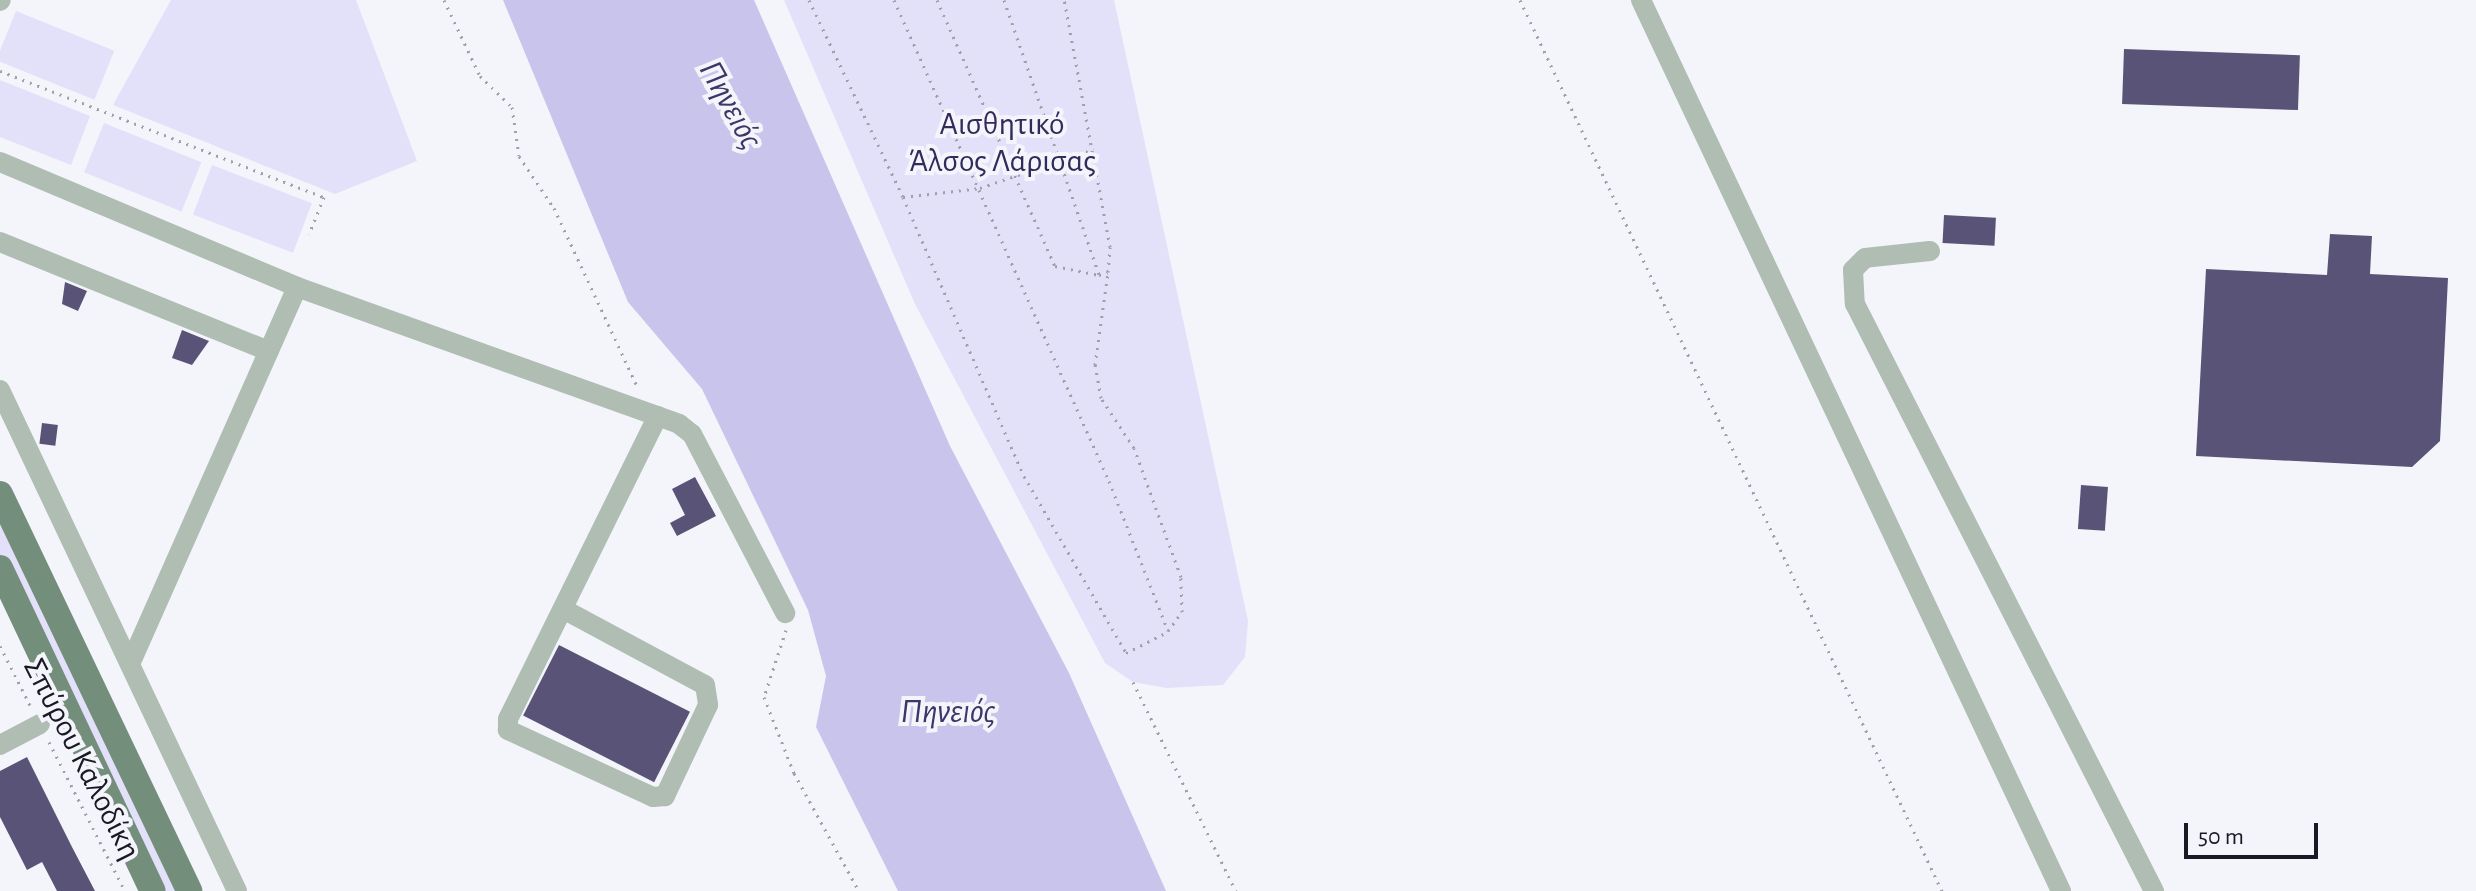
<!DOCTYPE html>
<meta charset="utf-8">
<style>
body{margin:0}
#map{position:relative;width:2476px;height:891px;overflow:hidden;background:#f4f4fb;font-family:"Alegreya Sans",sans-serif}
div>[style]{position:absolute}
.green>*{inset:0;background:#e3e0f9;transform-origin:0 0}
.water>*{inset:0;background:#c8c4ec}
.building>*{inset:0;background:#595477;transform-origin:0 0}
.path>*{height:3px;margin-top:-1.5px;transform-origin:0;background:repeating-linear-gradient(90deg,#a1a0a9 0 2px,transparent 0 8px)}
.minor>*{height:20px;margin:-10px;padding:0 10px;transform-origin:10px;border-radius:10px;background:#afbdb3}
.major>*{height:26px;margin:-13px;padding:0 13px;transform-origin:13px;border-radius:13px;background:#748e7c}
span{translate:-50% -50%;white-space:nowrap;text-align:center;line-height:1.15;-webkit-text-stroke:8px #f4f4fb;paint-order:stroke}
.park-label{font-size:32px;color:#33295b}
.street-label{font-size:32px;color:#1a1824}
.water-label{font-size:34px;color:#3e3568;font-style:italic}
.scale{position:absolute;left:2184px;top:823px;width:134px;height:36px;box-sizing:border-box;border:4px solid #1a1824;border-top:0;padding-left:10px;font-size:24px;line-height:28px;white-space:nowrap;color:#1a1824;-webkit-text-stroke:6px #f4f4fb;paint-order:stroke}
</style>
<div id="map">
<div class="green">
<i style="clip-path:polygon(171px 0,356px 0,417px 161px,335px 194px,113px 105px)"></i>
<i style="clip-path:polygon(784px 0,1114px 0,1248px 621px,1245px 657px,1223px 685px,1166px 688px,1133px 682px,1105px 663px,915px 304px)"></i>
<i style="left:16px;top:11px;width:106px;height:53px;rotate:22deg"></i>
<i style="clip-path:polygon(0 80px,90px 116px,71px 165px,0 137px)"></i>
<i style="left:104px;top:123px;width:105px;height:53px;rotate:22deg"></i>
<i style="left:212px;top:165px;width:107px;height:53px;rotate:21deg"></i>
<i style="left:0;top:524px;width:408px;height:22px;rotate:64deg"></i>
</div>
<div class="water">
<i style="clip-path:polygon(503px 0,754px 0,950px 446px,1069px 673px,1166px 891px,898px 891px,816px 727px,826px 676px,808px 610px,702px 389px,628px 302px)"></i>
</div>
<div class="building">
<i style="left:2124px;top:49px;width:176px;height:55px;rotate:2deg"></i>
<i style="left:1944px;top:215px;width:52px;height:28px;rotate:3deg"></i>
<i style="clip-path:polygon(2330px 234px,2372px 236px,2370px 274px,2448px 278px,2440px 441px,2412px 467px,2196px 456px,2206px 269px,2327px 275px)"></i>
<i style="clip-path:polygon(65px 282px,87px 291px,78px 311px,62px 304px)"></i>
<i style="clip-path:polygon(182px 330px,209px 341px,192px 365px,172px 358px)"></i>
<i style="left:42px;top:423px;width:16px;height:21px;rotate:7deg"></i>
<i style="clip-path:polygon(695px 477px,716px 516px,677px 536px,670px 523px,685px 515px,672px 489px)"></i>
<i style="left:2081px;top:485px;width:27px;height:44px;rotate:4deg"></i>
<i style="left:559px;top:645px;width:147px;height:79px;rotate:27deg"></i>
<i style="clip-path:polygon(27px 757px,72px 847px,95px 891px,57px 891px,42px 862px,27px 870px,0 817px,0 771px)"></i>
</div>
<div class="path">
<i style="left:444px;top:0;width:84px;rotate:64.7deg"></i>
<i style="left:480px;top:76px;width:45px;rotate:44.1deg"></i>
<i style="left:512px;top:107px;width:49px;rotate:81.9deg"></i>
<i style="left:519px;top:156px;width:63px;rotate:56.1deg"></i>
<i style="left:554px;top:208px;width:199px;rotate:65deg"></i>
<i style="left:809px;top:0;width:218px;rotate:64.5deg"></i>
<i style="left:903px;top:197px;width:78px;rotate:-6.7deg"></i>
<i style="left:980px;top:188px;width:120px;rotate:-18.9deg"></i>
<i style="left:894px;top:0;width:527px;rotate:65.92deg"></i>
<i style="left:1109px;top:481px;width:161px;rotate:68.5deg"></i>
<i style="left:1168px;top:631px;width:24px;rotate:-54deg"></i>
<i style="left:1182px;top:612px;width:35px;rotate:-92deg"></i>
<i style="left:1181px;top:577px;width:137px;rotate:-110deg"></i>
<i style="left:1134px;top:448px;width:60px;rotate:-123.4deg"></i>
<i style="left:1101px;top:398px;width:34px;rotate:-100deg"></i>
<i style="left:1095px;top:365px;width:94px;rotate:-82deg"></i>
<i style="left:937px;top:0;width:291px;rotate:66.1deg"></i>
<i style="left:1055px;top:266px;width:45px;rotate:11.6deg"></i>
<i style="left:1099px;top:275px;width:9px;rotate:-18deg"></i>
<i style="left:1108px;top:272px;width:25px;rotate:-85deg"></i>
<i style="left:1110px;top:247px;width:251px;rotate:-100.5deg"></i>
<i style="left:1004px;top:0;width:291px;rotate:70.9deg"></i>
<i style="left:1520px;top:0;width:986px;rotate:64.66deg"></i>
<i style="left:0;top:71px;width:348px;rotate:21.3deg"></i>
<i style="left:324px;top:197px;width:40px;rotate:112deg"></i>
<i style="left:903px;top:197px;width:304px;rotate:66.6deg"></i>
<i style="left:1024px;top:476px;width:204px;rotate:60deg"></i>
<i style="left:1126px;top:653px;width:46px;rotate:-27.1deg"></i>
<i style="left:786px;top:630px;width:71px;rotate:108.2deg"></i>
<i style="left:764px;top:697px;width:82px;rotate:68.5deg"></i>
<i style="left:794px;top:773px;width:135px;rotate:61.2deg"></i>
<i style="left:0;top:646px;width:68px;rotate:63.1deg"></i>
<i style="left:1133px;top:682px;width:233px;rotate:63.8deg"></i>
<i style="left:49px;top:742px;width:167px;rotate:63deg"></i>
</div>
<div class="minor">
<i style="left:1641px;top:0;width:985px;rotate:64.76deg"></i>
<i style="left:0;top:1px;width:1px;rotate:-45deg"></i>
<i style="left:0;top:162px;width:322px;rotate:22.8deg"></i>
<i style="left:297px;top:287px;width:406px;rotate:19.7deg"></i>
<i style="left:679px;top:424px;width:16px;rotate:38deg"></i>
<i style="left:692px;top:434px;width:202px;rotate:62.5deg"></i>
<i style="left:0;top:242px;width:290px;rotate:22.1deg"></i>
<i style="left:1930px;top:251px;width:65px;rotate:173.9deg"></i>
<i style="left:1865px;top:258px;width:17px;rotate:135deg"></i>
<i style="left:1853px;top:270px;width:34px;rotate:87deg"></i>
<i style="left:1855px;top:304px;width:659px;rotate:63.01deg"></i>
<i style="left:0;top:390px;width:554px;rotate:64.68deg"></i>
<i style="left:563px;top:609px;width:161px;rotate:28.2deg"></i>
<i style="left:705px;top:685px;width:20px;rotate:81deg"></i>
<i style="left:708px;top:705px;width:101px;rotate:115.3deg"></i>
<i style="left:665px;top:796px;width:12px;rotate:175deg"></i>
<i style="left:653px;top:797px;width:160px;rotate:-155.2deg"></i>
<i style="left:508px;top:730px;width:11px;rotate:-90deg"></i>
<i style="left:508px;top:719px;width:338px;rotate:-63.7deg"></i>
<i style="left:131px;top:662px;width:410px;rotate:-66.1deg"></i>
<i style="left:0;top:745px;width:45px;rotate:-27.7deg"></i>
</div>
<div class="major">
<i style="left:0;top:494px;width:440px;rotate:64.5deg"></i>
<i style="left:0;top:568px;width:357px;rotate:64.7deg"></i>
</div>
<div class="park-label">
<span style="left:1002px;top:143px">Αισθητικό<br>Άλσος Λάρισας</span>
</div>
<div class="street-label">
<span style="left:82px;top:759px;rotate:63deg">Σπύρου Καλοδίκη</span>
</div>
<div class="water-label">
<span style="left:730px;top:105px;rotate:61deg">Πηνειός</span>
<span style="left:948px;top:713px">Πηνειός</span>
</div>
<div class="scale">50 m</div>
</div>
